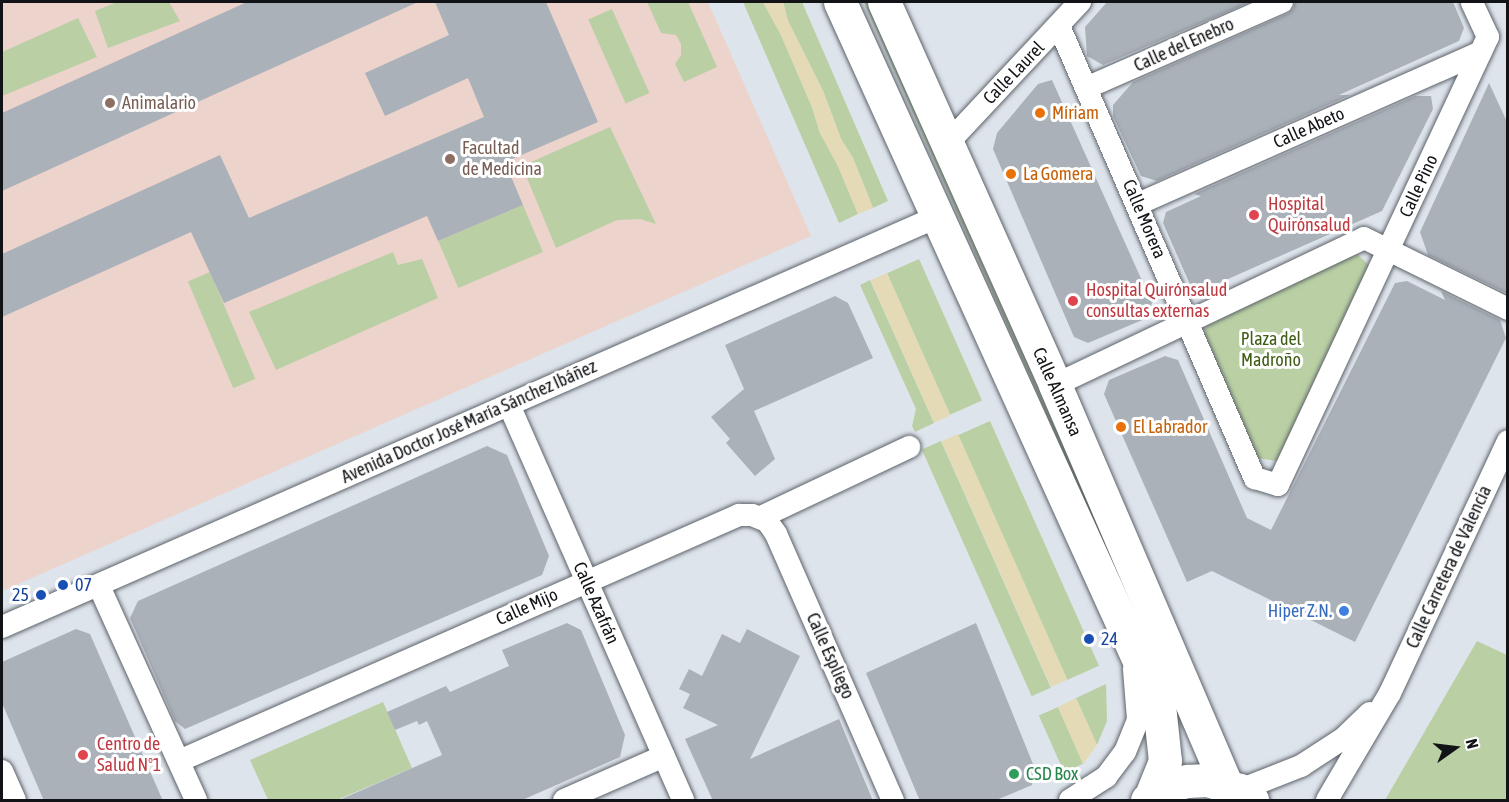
<!DOCTYPE html>
<meta charset="utf-8">
<style>
body{margin:0}
#map{position:relative;width:1509px;height:802px;overflow:hidden;background:#dee4ec;font-family:"Asap Condensed",sans-serif}
div>[style]{position:absolute}
.education>*{inset:0;background:#ecd3cc}
.green>*{inset:0;background:#bad0a4;transform-origin:0 0}
.sand>*{inset:0;background:#e4dab5;transform-origin:0 0}
.building>*{inset:0;background:#abb1b9}
.roads{filter:drop-shadow(0 0 2px #5d6369) drop-shadow(0 0 2px #5d6369)}
.street>*{height:22px;margin:-11px;padding:0 11px;transform-origin:11px;border-radius:11px;background:#fff}
.primary>*{height:33px;margin:-16.5px;padding:0 16.5px;transform-origin:16.5px;border-radius:16.5px;background:#fff}
.dots>*{width:16px;height:16px;translate:-50% -50%;box-sizing:border-box;border:3px solid #fff;border-radius:50%}
span{translate:-50% -50%;white-space:nowrap;text-align:center;line-height:1.15;-webkit-text-stroke:6px #fff;paint-order:stroke}
.street-label{font-size:18px;color:#111316}
.education-label{font-size:18px;color:#785e54}
.left{translate:0 -50%;text-align:left}
.food-label{font-size:18px;color:#c56008}
.health-label{font-size:18px;color:#be3a42}
.park-label{font-size:18px;color:#405d15}
.transit-label{font-size:18px;color:#164399}
.right{translate:-100% -50%;text-align:right}
.shop-label{font-size:18px;color:#366cbe}
.leisure-label{font-size:18px;color:#27864d}
.frame{position:absolute;inset:0;border:3px solid #111316;pointer-events:none}
.north{position:absolute;left:1425px;top:718px;width:60px;height:60px;-webkit-text-stroke:4px #fff;paint-order:stroke;rotate:76deg;font-size:16px;font-weight:700;line-height:24px;text-align:center;color:#111316}
.north::after{content:'';display:block;margin:auto;width:21px;height:27px;background:#111316;clip-path:polygon(50% 0,100% 100%,50% 72%,0 100%)}
</style>
<div id="map">
<div class="education">
<i style="clip-path:polygon(2px 2px,708px 2px,811px 236px,2px 591px)"></i>
</div>
<div class="green">
<i style="clip-path:polygon(117px 2px,169px 2px,180px 21px,108px 48px,95px 11px)"></i>
<i style="clip-path:polygon(647px 2px,688px 2px,717px 67px,684px 82px,675px 64px,681px 55px,681px 44px,676px 35px,661px 33px)"></i>
<i style="clip-path:polygon(743px 2px,763px 2px,781px 35px,812px 107px,820px 133px,838px 166px,858px 214px,839px 223px)"></i>
<i style="clip-path:polygon(783px 2px,802px 2px,888px 201px,873px 208px,853px 158px,841px 139px,823px 91px,788px 21px)"></i>
<i style="clip-path:polygon(864px 2px,871px 2px,1156px 648px,1151px 650px)"></i>
<i style="left:612px;top:9px;width:92px;height:26px;rotate:66deg"></i>
<i style="clip-path:polygon(78px 18px,97px 57px,2px 96px,2px 52px)"></i>
<i style="clip-path:polygon(610px 127px,656px 224px,640px 219px,617px 220px,556px 248px,522px 166px)"></i>
<i style="left:523px;top:205px;width:51px;height:92px;rotate:67deg"></i>
<i style="clip-path:polygon(393px 252px,398px 265px,422px 259px,438px 298px,276px 370px,249px 312px)"></i>
<i style="clip-path:polygon(1357px 254px,1372px 268px,1277px 461px,1256px 458px,1204px 333px,1210px 318px)"></i>
<i style="left:919px;top:259px;width:155px;height:35px;rotate:66deg"></i>
<i style="left:210px;top:272px;width:116px;height:24px;rotate:67deg"></i>
<i style="clip-path:polygon(870px 280px,934px 423px,915px 432px,912px 426px,916px 409px,860px 285px)"></i>
<i style="left:990px;top:421px;width:268px;height:35px;rotate:66deg"></i>
<i style="left:941px;top:441px;width:270px;height:21px;rotate:66deg"></i>
<i style="clip-path:polygon(1477px 641px,1507px 655px,1507px 800px,1385px 800px)"></i>
<i style="clip-path:polygon(1106px 684px,1107px 721px,1097px 745px,1076px 698px)"></i>
<i style="clip-path:polygon(383px 702px,412px 768px,337px 800px,268px 800px,250px 760px)"></i>
<i style="left:1058px;top:707px;width:62px;height:21px;rotate:66deg"></i>
</div>
<div class="sand">
<i style="clip-path:polygon(763px 2px,783px 2px,788px 21px,823px 91px,841px 139px,853px 158px,873px 208px,858px 214px,838px 166px,820px 133px,812px 107px,781px 35px)"></i>
<i style="left:887px;top:273px;width:156px;height:18px;rotate:66deg"></i>
<i style="left:958px;top:434px;width:269px;height:18px;rotate:66deg"></i>
<i style="clip-path:polygon(1076px 698px,1097px 745px,1083px 764px,1058px 707px)"></i>
</div>
<div class="building">
<i style="clip-path:polygon(247px 2px,418px 2px,2px 191px,2px 113px)"></i>
<i style="clip-path:polygon(435px 2px,546px 2px,598px 122px,505px 162px,523px 205px,438px 241px,427px 216px,224px 303px,191px 232px,2px 317px,2px 254px,220px 155px,249px 218px,484px 117px,468px 78px,385px 116px,365px 73px,449px 35px)"></i>
<i style="clip-path:polygon(1107px 2px,1250px 2px,1103px 65px,1087px 56px,1085px 27px)"></i>
<i style="clip-path:polygon(1295px 2px,1453px 2px,1464px 28px,1459px 41px,1339px 95px,1350px 95px,1157px 181px,1141px 176px,1113px 116px,1113px 105px,1133px 82px,1287px 14px,1293px 9px)"></i>
<i style="clip-path:polygon(1052px 80px,1152px 303px,1147px 318px,1088px 343px,1074px 337px,993px 149px,997px 133px,1038px 84px)"></i>
<i style="clip-path:polygon(1489px 83px,1508px 124px,1508px 294px,1428px 255px,1420px 232px)"></i>
<i style="clip-path:polygon(1415px 96px,1431px 96px,1433px 109px,1382px 211px,1201px 291px,1192px 289px,1163px 223px,1166px 212px,1201px 196px,1194px 194px)"></i>
<i style="clip-path:polygon(1407px 281px,1445px 300px,1441px 291px,1500px 320px,1506px 338px,1355px 642px,1212px 571px,1187px 582px,1104px 394px,1109px 380px,1165px 356px,1178px 360px,1247px 518px,1271px 530px,1395px 283px)"></i>
<i style="clip-path:polygon(835px 296px,848px 303px,873px 358px,754px 411px,775px 459px,755px 476px,726px 443px,730px 439px,711px 417px,744px 389px,725px 345px)"></i>
<i style="clip-path:polygon(487px 446px,507px 455px,549px 556px,542px 575px,185px 729px,175px 721px,130px 618px,138px 601px)"></i>
<i style="clip-path:polygon(567px 623px,581px 630px,625px 735px,620px 757px,520px 801px,337px 801px,442px 755px,427px 721px,419px 725px,417px 721px,395px 730px,387px 712px,446px 686px,450px 692px,509px 666px,502px 650px)"></i>
<i style="clip-path:polygon(976px 623px,1035px 769px,1032px 785px,994px 801px,920px 801px,866px 673px)"></i>
<i style="clip-path:polygon(76px 629px,90px 634px,163px 801px,44px 801px,2px 703px,2px 662px)"></i>
<i style="clip-path:polygon(747px 629px,800px 656px,750px 759px,839px 719px,873px 801px,713px 801px,685px 739px,718px 725px,683px 708px,690px 694px,679px 689px,689px 669px,702px 676px,722px 634px,740px 643px)"></i>
</div>
<div class="roads">
<div class="street">
<i style="left:1059px;top:26px;width:493px;rotate:66.6deg"></i>
<i style="left:1255px;top:478px;width:24px;rotate:17deg"></i>
<i style="left:1278px;top:485px;width:495px;rotate:-64.9deg"></i>
<i style="left:1488px;top:37px;width:38px;rotate:-115deg"></i>
<i style="left:1086px;top:88px;width:214px;rotate:-23.7deg"></i>
<i style="left:947px;top:144px;width:195px;rotate:-46.9deg"></i>
<i style="left:1138px;top:204px;width:375px;rotate:-23.9deg"></i>
<i style="left:1055px;top:385px;width:342px;rotate:-25.4deg"></i>
<i style="left:1364px;top:238px;width:161px;rotate:26.2deg"></i>
<i style="left:509px;top:405px;width:432px;rotate:66.2deg"></i>
<i style="left:761px;top:517px;width:164px;rotate:-25.3deg"></i>
<i style="left:99px;top:586px;width:235px;rotate:65.6deg"></i>
<i style="left:2px;top:627px;width:1021px;rotate:-23.68deg"></i>
<i style="left:179px;top:761px;width:612px;rotate:-23.72deg"></i>
<i style="left:739px;top:515px;width:13px"></i>
<i style="left:752px;top:515px;width:16px;rotate:22deg"></i>
<i style="left:767px;top:521px;width:16px;rotate:55deg"></i>
<i style="left:776px;top:534px;width:291px;rotate:66.3deg"></i>
<i style="left:2px;top:771px;width:32px;rotate:66deg"></i>
<i style="left:1240px;top:790px;width:66px;rotate:-21.5deg"></i>
<i style="left:1301px;top:766px;width:51px;rotate:-33.1deg"></i>
<i style="left:1344px;top:738px;width:36px;rotate:-44deg"></i>
<i style="left:564px;top:800px;width:109px;rotate:-23.7deg"></i>
<i style="left:1070px;top:800px;width:43px;rotate:-32.6deg"></i>
<i style="left:1106px;top:777px;width:31px;rotate:-53deg"></i>
<i style="left:1125px;top:752px;width:35px;rotate:-68deg"></i>
<i style="left:1138px;top:719px;width:50px;rotate:-94.6deg"></i>
<i style="left:1327px;top:800px;width:124px;rotate:-59.5deg"></i>
<i style="left:1390px;top:693px;width:278px;rotate:-64.9deg"></i>
</div>
<div class="primary">
<i style="left:840px;top:2px;width:772px;rotate:65.59deg"></i>
<i style="left:1159px;top:705px;width:56px;rotate:83.9deg"></i>
<i style="left:1165px;top:761px;width:38px;rotate:112deg"></i>
<i style="left:884px;top:2px;width:419px;rotate:65.9deg"></i>
<i style="left:1055px;top:385px;width:434px;rotate:66.8deg"></i>
<i style="left:1147px;top:800px;width:25px;rotate:-34deg"></i>
<i style="left:1168px;top:786px;width:20px;rotate:-15deg"></i>
<i style="left:1187px;top:781px;width:20px;rotate:-3deg"></i>
<i style="left:1207px;top:780px;width:34px;rotate:17deg"></i>
<i style="left:1240px;top:790px;width:16px;rotate:40deg"></i>
</div>
</div>
<div class="dots">
<i style="left:110px;top:103px;background:#8d6e63"></i>
<i style="left:1040px;top:113px;background:#e8710a"></i>
<i style="left:450px;top:159px;background:#8d6e63"></i>
<i style="left:1011px;top:174px;background:#e8710a"></i>
<i style="left:1254px;top:215px;background:#e0444e"></i>
<i style="left:1073px;top:301px;background:#e0444e"></i>
<i style="left:1121px;top:427px;background:#e8710a"></i>
<i style="left:63px;top:585px;background:#1a4fb4"></i>
<i style="left:41px;top:595px;background:#1a4fb4"></i>
<i style="left:1344px;top:611px;background:#3f7fe0"></i>
<i style="left:1089px;top:639px;background:#1a4fb4"></i>
<i style="left:83px;top:755px;background:#e0444e"></i>
<i style="left:1014px;top:774px;background:#2e9e5b"></i>
</div>
<div class="street-label">
<span style="left:1184px;top:45px;rotate:-24deg">Calle del Enebro</span>
<span style="left:1014px;top:73px;rotate:-46deg">Calle Laurel</span>
<span style="left:1309px;top:128px;rotate:-24deg">Calle Abeto</span>
<span style="left:1419px;top:186px;rotate:-65deg">Calle Pino</span>
<span style="left:1144px;top:219px;rotate:67deg">Calle Morera</span>
<span style="left:1057px;top:392px;rotate:66deg">Calle Almansa</span>
<span style="left:469px;top:422px;rotate:-24deg">Avenida Doctor José María Sánchez Ibáñez</span>
<span style="left:1449px;top:567px;rotate:-65deg">Calle Carretera de Valencia</span>
<span style="left:596px;top:603px;rotate:66deg">Calle Azafrán</span>
<span style="left:527px;top:607px;rotate:-24deg">Calle Mijo</span>
<span style="left:830px;top:656px;rotate:66deg">Calle Espliego</span>
</div>
<div class="education-label">
<span class="left" style="left:122px;top:103px">Animalario</span>
<span class="left" style="left:462px;top:159px">Facultad<br>de Medicina</span>
</div>
<div class="food-label">
<span class="left" style="left:1052px;top:113px">Míriam</span>
<span class="left" style="left:1023px;top:174px">La Gomera</span>
<span class="left" style="left:1133px;top:427px">El Labrador</span>
</div>
<div class="health-label">
<span class="left" style="left:1268px;top:215px">Hospital<br>Quirónsalud</span>
<span class="left" style="left:1086px;top:301px">Hospital Quirónsalud<br>consultas externas</span>
<span class="left" style="left:97px;top:755px">Centro de<br>Salud Nº1</span>
</div>
<div class="park-label">
<span style="left:1271px;top:350px">Plaza del<br>Madroño</span>
</div>
<div class="transit-label">
<span class="left" style="left:75px;top:585px">07</span>
<span class="right" style="left:29px;top:595px">25</span>
<span class="left" style="left:1101px;top:639px">24</span>
</div>
<div class="shop-label">
<span class="right" style="left:1332px;top:611px">Hiper Z.N.</span>
</div>
<div class="leisure-label">
<span class="left" style="left:1026px;top:774px">CSD Box</span>
</div>
<div class="frame"></div>
<div class="north">N</div>
</div>
